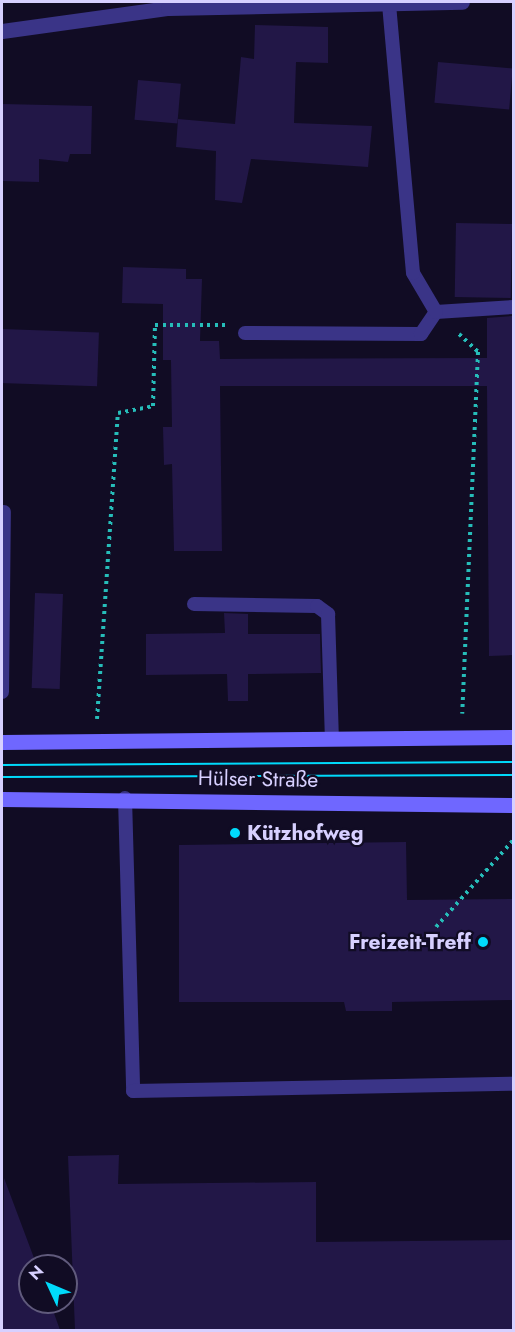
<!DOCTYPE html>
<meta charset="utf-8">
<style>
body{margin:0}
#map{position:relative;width:515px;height:1332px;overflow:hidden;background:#110c24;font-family:Jost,sans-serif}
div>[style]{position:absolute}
.building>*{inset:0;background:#221747;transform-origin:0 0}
.path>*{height:4px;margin-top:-2px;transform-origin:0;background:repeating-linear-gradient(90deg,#26bdb9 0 3px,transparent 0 7.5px)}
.lane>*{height:14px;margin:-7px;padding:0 7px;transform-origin:7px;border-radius:7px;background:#3a3487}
.street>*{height:15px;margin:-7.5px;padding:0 7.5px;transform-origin:7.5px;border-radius:7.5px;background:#3a3487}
.secondary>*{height:15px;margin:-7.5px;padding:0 7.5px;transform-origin:7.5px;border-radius:7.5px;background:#6f67ff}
.tram>*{height:1.5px;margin:-0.75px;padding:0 0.75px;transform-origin:0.75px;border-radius:0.75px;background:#00dafb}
.dots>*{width:16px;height:16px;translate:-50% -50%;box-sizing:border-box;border:3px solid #110c24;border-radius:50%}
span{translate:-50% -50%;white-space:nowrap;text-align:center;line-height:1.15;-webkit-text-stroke:4.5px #110c24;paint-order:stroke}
.street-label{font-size:21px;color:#d7d0ff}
.poi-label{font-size:21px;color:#d7d0ff;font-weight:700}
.left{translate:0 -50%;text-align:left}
.right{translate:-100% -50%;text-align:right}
.frame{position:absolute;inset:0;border:3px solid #d7d0ff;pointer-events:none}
.north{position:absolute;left:18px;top:1254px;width:60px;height:60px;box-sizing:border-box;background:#110c24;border:2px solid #605a7c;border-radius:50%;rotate:314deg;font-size:16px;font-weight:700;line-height:24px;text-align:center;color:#d7d0ff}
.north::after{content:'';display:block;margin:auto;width:21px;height:27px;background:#00dafb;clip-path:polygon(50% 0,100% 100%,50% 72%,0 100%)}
</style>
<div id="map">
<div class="building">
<i style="clip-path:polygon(255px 25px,328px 27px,328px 63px,296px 62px,294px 123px,372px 126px,368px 167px,251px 159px,242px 203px,215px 200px,216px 151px,176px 147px,178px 119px,235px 124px,241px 57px,254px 59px)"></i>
<i style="left:438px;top:62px;width:75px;height:41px;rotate:5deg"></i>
<i style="left:138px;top:80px;width:43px;height:40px;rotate:5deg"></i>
<i style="clip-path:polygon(2px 104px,92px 106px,91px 154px,70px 154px,68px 162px,39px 159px,39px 182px,2px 181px)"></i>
<i style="left:456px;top:223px;width:56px;height:74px;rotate:1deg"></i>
<i style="clip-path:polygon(123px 267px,186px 269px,186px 279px,202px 279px,200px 341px,219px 341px,220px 359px,487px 358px,487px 318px,512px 316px,513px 655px,489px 656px,487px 386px,220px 386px,222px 551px,174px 551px,172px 464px,164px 465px,163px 427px,172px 427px,171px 360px,163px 360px,163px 304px,122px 303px)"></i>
<i style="left:2px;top:329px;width:97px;height:54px;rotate:2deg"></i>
<i style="left:35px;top:593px;width:28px;height:95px;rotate:2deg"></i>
<i style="clip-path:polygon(224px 613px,248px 614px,248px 634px,320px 634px,321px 673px,248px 674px,248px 701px,228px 701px,227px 674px,146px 675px,146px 634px,225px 633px)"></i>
<i style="clip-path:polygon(406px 842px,407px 900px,513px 899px,513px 1000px,392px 1002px,392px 1011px,346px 1011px,344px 1002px,179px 1002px,179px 845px)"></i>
<i style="clip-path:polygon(119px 1155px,118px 1184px,316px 1182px,316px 1242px,513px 1240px,513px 1330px,75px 1330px,68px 1156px)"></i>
<i style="clip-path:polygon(4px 1178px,37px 1266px,30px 1266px,30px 1302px,50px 1302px,60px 1330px,2px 1330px)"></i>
</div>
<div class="path">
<i style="left:459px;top:334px;width:26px;rotate:43deg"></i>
<i style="left:478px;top:352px;width:362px;rotate:92.5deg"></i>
<i style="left:97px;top:719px;width:307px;rotate:-86.1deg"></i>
<i style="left:118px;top:413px;width:36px;rotate:-11deg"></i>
<i style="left:153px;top:406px;width:81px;rotate:-88.6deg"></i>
<i style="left:155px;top:325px;width:70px"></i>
<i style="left:436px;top:927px;width:118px;rotate:-48.4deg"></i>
</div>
<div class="lane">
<i style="left:436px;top:312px;width:78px;rotate:-3.7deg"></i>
<i style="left:245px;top:333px;width:176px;rotate:0.3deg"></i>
<i style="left:421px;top:334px;width:27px;rotate:-56deg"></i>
<i style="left:436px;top:312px;width:45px;rotate:-120.5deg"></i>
<i style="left:413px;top:273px;width:270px;rotate:-95.1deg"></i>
<i style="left:194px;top:604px;width:123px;rotate:0.9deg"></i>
<i style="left:317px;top:606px;width:14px;rotate:36deg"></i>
<i style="left:328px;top:614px;width:125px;rotate:88.2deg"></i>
<i style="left:2px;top:692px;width:180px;rotate:-89.4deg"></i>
<i style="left:125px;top:798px;width:293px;rotate:88.4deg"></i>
<i style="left:133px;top:1091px;width:381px;rotate:-1.1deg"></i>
</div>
<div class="street">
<i style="left:2px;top:31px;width:168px;rotate:-7.9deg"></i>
<i style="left:168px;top:8px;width:294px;rotate:-1.2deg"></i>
</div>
<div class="secondary">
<i style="left:2px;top:742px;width:512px;rotate:-0.56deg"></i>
<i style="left:2px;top:799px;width:512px;rotate:0.67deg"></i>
</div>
<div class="tram">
<i style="left:2px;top:765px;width:512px;rotate:-0.34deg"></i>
<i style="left:2px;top:777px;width:512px;rotate:-0.22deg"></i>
</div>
<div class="dots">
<i style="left:235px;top:833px;background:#00dafb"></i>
<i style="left:483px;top:942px;background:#00dafb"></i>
</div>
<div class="street-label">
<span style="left:258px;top:779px;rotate:1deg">Hülser Straße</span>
</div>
<div class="poi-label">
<span class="left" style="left:247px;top:833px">Kützhofweg</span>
<span class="right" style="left:471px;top:942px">Freizeit-Treff</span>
</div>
<div class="frame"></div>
<div class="north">N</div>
</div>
